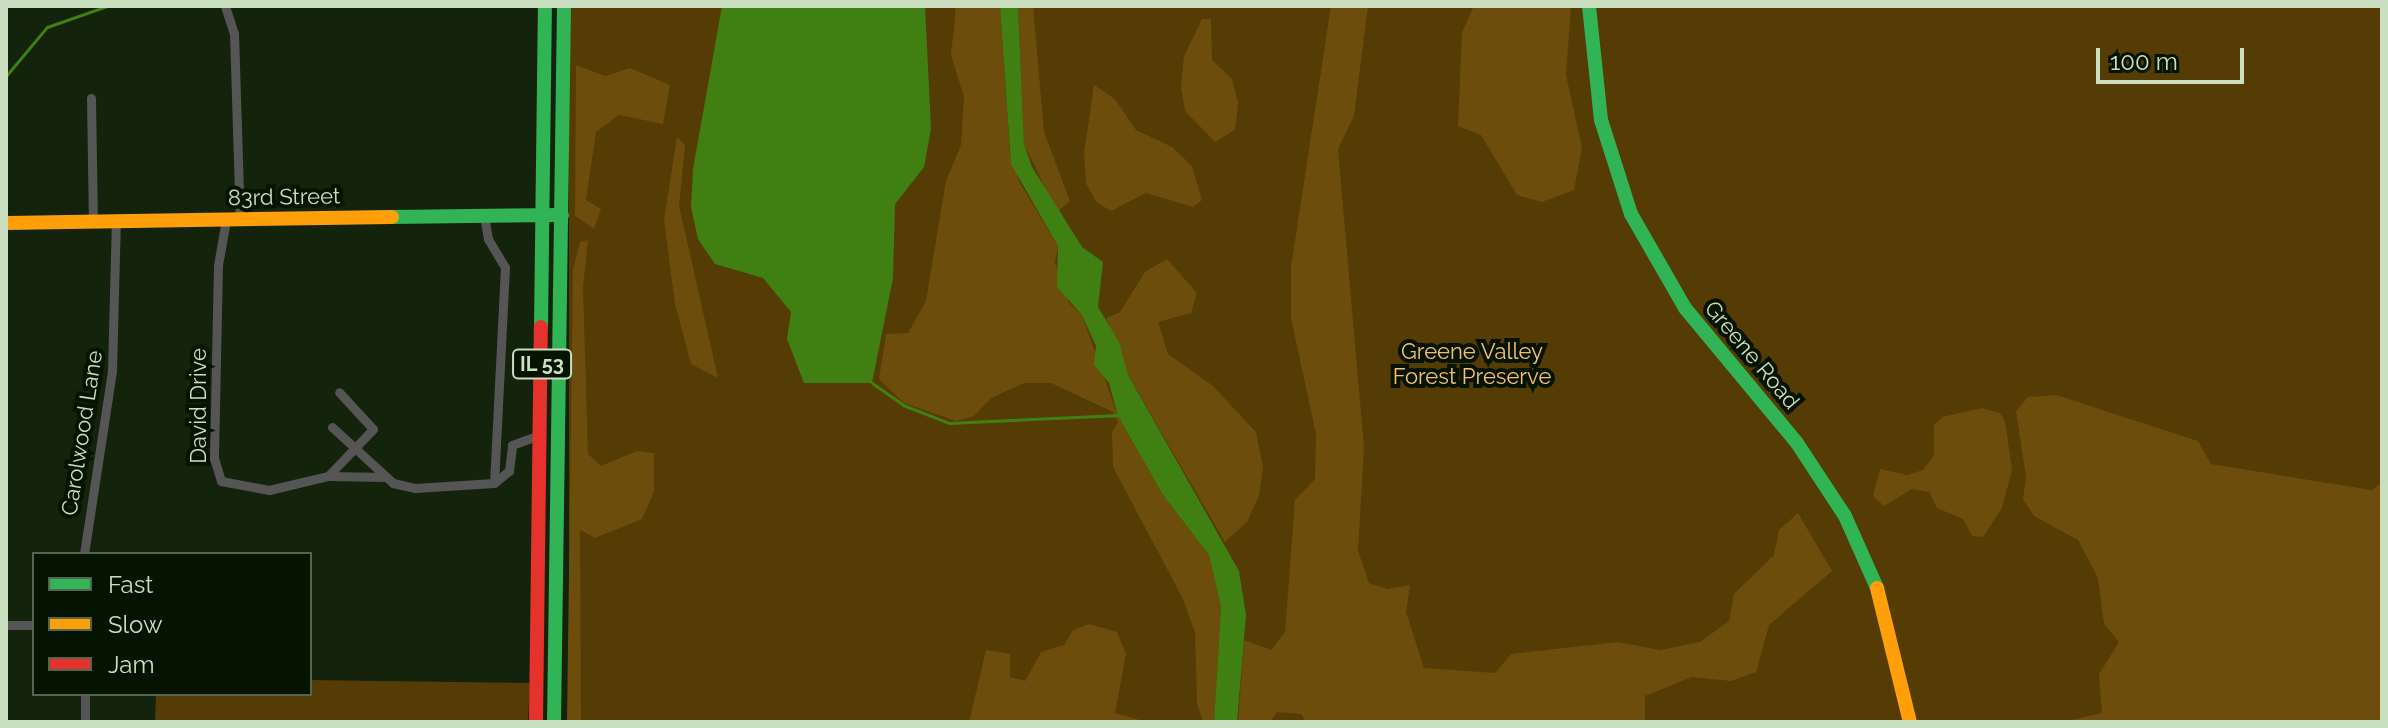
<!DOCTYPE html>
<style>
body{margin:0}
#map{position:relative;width:2388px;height:728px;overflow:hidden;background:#14230b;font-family:Raleway,sans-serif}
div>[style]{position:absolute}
.green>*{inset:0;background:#553b04;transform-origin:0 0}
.forest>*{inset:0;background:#6d4d0c}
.water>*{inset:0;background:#408013}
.stream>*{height:3px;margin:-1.5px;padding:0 1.5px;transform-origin:1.5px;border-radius:1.5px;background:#408013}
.street>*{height:9px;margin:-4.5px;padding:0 4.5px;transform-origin:4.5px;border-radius:4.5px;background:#565556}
.fast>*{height:14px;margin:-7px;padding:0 7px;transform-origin:7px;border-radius:7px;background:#30b455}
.slow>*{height:14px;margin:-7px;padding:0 7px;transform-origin:7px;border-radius:7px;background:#ff9f0a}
.jam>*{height:14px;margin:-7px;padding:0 7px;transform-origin:7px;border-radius:7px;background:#e5322d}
span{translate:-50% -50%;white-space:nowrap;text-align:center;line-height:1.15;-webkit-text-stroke:8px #051300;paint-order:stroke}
.shield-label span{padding:2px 6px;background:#051300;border:2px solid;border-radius:6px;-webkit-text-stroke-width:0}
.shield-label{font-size:20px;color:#c9dfbf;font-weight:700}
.street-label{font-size:22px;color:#c9dfbf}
.park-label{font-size:22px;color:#f5c072}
.frame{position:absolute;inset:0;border:8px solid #c9dfbf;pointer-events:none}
.legend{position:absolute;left:32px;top:552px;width:280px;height:144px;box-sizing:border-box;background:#051300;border:2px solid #53654c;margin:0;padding:10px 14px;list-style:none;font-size:24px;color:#c9dfbf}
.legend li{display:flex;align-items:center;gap:16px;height:40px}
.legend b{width:40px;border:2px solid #53654c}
.scale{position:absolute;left:2096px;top:48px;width:148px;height:36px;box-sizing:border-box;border:4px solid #c9dfbf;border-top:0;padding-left:10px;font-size:24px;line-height:28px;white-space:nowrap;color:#c9dfbf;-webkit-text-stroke:6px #051300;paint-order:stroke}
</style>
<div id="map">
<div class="green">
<i style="left:569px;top:6px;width:1813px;height:716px"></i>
<i style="clip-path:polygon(310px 680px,530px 683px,528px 722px,155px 722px,156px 694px,310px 694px)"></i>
</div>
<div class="forest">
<i style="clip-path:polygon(956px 6px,1000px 6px,1010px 155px,1020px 183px,1058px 246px,1055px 262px,1069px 303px,1082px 315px,1118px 416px,1163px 495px,1209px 555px,1221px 607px,1214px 722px,1203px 722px,1197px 703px,1195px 632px,1182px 597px,1113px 467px,1112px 432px,1118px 422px,1113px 412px,1051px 383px,1024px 383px,991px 398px,974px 416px,956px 421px,904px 403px,879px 379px,886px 334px,908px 333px,926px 301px,946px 181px,961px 145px,964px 97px,951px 55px)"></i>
<i style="clip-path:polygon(1018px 6px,1033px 6px,1044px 132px,1070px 201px,1057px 212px,1024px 144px)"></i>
<i style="clip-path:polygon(1331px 6px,1368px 6px,1354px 116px,1338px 149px,1364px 447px,1358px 551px,1369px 583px,1388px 589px,1410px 585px,1406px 612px,1424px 668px,1495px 673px,1511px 654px,1618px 642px,1660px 650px,1700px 642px,1729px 621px,1734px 594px,1774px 555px,1779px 530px,1798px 513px,1832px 571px,1769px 625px,1756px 672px,1731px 681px,1692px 677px,1645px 696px,1645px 722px,1306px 722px,1301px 714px,1277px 712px,1270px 722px,1238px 722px,1244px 640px,1271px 650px,1285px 632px,1295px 500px,1315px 479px,1316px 434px,1291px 318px,1291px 267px)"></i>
<i style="clip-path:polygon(1474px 6px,1571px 6px,1566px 75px,1582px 148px,1574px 190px,1542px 202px,1517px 195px,1481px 135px,1458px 126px,1462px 32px)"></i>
<i style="clip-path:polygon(1202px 19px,1211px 19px,1212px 60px,1232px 79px,1238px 104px,1235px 130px,1215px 142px,1185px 111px,1181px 88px,1184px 56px)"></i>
<i style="clip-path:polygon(576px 65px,605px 76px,630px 68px,670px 85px,663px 124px,619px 115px,596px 132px,586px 200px,601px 209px,594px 229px,575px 216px)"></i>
<i style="clip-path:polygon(1094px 85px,1115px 99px,1136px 130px,1172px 147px,1192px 166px,1202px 200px,1193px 207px,1146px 193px,1111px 211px,1096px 202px,1086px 183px,1084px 153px)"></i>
<i style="clip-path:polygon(677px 137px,685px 145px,679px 206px,718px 378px,691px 364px,675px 304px,664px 220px)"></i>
<i style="clip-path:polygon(588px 240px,583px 287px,588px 454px,601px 466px,637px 451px,654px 453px,654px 492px,642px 519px,595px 538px,580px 530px,581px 722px,567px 722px,573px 270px,580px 242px)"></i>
<i style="clip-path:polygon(1167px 259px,1197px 293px,1191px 313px,1158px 322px,1168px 354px,1213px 386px,1256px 432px,1263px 467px,1259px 496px,1247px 522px,1225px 542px,1128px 375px,1106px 318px,1120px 312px,1145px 272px)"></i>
<i style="clip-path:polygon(2056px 395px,2198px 441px,2211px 464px,2371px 490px,2382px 483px,2382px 722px,2063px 722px,2102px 713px,2099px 674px,2119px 642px,2104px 624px,2098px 578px,2078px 540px,2034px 516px,2023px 499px,2026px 477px,2016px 411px,2028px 397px)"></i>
<i style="clip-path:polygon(1982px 408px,2000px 413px,2005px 421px,2012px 470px,2002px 508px,1983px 537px,1972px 536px,1963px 519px,1937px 508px,1929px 492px,1912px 489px,1884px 506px,1873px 496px,1880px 469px,1907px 475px,1923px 470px,1934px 455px,1934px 425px,1942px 417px)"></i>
<i style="clip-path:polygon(1089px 624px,1117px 632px,1126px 654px,1115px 713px,1147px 722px,969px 722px,986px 650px,1010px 654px,1010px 677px,1025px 681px,1041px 652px,1064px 645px,1073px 630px)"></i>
</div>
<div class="water">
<i style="clip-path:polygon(722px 6px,925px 6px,931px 129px,924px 167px,895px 204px,893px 278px,872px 383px,804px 383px,787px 339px,791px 312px,763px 278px,715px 264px,698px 239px,691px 207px,693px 169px)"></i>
<i style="clip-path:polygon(1000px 6px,1018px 6px,1024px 144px,1032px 167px,1082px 247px,1103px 262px,1098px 307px,1119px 342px,1128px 375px,1239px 571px,1246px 615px,1237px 722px,1214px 722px,1221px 607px,1209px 555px,1163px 495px,1118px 416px,1109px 383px,1094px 365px,1096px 346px,1082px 315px,1057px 287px,1058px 246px,1011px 164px)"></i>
</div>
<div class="stream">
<i style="left:6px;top:76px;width:64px;rotate:-50.1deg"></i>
<i style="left:47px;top:27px;width:64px;rotate:-19.3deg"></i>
<i style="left:872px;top:383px;width:38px;rotate:35deg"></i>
<i style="left:903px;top:405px;width:49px;rotate:21.4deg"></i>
<i style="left:949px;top:423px;width:171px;rotate:-2.7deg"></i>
</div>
<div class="street">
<i style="left:225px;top:6px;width:28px;rotate:72deg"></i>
<i style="left:234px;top:33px;width:187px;rotate:88.2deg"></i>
<i style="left:91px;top:98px;width:124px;rotate:89.1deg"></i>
<i style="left:484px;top:216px;width:23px;rotate:80deg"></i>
<i style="left:488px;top:239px;width:33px;rotate:59deg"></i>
<i style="left:505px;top:267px;width:216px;rotate:92.9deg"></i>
<i style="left:226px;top:220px;width:46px;rotate:100.1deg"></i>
<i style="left:218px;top:265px;width:193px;rotate:91.2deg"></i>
<i style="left:214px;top:458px;width:24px;rotate:73deg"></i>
<i style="left:221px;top:481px;width:49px;rotate:10.6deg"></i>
<i style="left:269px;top:490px;width:61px;rotate:-13.3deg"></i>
<i style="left:328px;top:476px;width:65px;rotate:-46.2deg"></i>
<i style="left:373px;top:429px;width:50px;rotate:-132.6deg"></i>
<i style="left:332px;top:427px;width:83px;rotate:42.6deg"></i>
<i style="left:393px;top:483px;width:23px;rotate:13deg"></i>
<i style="left:415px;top:488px;width:79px;rotate:-3.6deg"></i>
<i style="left:494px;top:483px;width:19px;rotate:-39deg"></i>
<i style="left:509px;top:471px;width:26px;rotate:-83deg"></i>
<i style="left:512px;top:445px;width:29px;rotate:-20deg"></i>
<i style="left:328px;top:476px;width:58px;rotate:1deg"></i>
<i style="left:84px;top:554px;width:186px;rotate:-81.3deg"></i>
<i style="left:112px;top:370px;width:149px;rotate:-88.5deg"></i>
<i style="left:6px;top:625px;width:28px"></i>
<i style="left:85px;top:694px;width:28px;rotate:90deg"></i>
</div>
<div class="fast">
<i style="left:1589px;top:6px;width:115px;rotate:84deg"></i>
<i style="left:1601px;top:120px;width:99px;rotate:72.3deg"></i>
<i style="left:1631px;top:214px;width:108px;rotate:60.1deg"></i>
<i style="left:1685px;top:308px;width:175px;rotate:50.3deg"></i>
<i style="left:1797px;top:443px;width:87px;rotate:56.7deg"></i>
<i style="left:1845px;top:516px;width:79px;rotate:66deg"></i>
<i style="left:392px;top:217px;width:170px;rotate:-0.7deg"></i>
<i style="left:541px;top:327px;width:321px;rotate:-89.3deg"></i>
<i style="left:554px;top:722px;width:716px;rotate:-89.2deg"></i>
</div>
<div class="slow">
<i style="left:6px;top:223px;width:386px;rotate:-0.9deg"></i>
<i style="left:1877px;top:588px;width:138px;rotate:76.2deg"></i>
</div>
<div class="jam">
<i style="left:536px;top:722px;width:395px;rotate:-89.3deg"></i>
</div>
<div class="shield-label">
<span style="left:542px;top:364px">IL 53</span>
</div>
<div class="street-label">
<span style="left:284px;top:197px;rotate:-1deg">83rd Street</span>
<span style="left:1752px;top:355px;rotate:50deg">Greene Road</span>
<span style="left:199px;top:406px;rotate:-90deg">David Drive</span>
<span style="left:82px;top:433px;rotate:-81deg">Carolwood Lane</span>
</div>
<div class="park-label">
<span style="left:1472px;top:364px">Greene Valley<br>Forest Preserve</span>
</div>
<div class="frame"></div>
<ul class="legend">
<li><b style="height:10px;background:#30b455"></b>Fast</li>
<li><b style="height:10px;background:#ff9f0a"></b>Slow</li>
<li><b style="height:10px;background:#e5322d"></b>Jam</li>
</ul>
<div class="scale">100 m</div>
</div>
